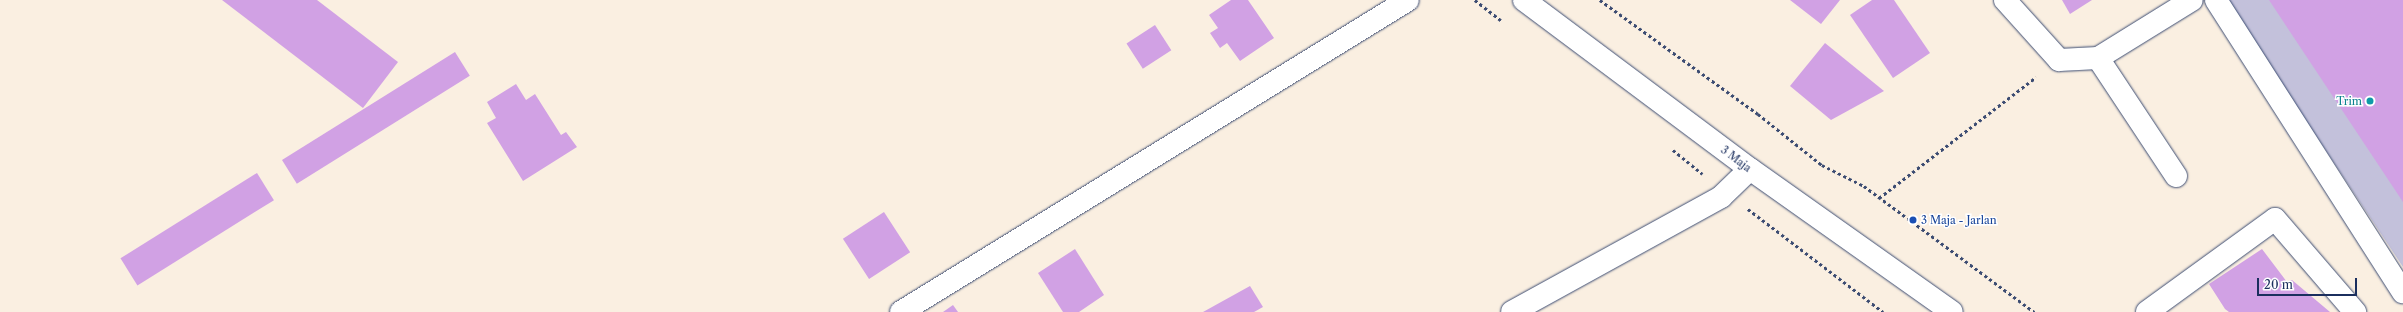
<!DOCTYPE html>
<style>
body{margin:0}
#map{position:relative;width:2403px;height:312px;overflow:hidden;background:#faefe1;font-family:"Libre Caslon Text",serif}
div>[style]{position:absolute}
.industrial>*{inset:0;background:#c3c1db}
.building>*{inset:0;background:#d1a1e4;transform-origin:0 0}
.path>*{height:2.5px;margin-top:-1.25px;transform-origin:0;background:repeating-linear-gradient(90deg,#3c4c72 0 3px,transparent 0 6px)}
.roads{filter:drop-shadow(0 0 1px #3c4c72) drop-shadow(0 0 1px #3c4c72)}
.minor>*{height:22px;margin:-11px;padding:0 11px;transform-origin:11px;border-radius:11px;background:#fff}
.dots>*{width:11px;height:11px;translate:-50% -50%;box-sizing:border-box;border:2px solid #fff;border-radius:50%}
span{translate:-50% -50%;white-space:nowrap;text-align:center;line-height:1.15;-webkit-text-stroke:3px #fff;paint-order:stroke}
.culture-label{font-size:11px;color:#0d838f}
.right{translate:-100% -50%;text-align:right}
.street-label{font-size:11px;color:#1b2f5e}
.transit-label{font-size:11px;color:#164399}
.left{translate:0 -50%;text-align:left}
.scale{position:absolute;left:2257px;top:278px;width:100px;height:18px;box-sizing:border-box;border:2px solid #1b2f5e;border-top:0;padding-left:5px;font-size:12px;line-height:14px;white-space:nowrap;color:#1b2f5e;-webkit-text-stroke:3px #fff;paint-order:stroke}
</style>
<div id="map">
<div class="industrial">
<i style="clip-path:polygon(2226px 0,2403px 0,2403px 267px)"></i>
</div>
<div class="building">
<i style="clip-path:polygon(222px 0,317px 0,398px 62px,363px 108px)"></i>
<i style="clip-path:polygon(1231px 0,1248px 0,1274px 38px,1240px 61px,1227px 43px,1220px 48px,1210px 33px,1218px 28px,1209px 15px)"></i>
<i style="clip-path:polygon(1790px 0,1840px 0,1821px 24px)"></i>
<i style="clip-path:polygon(1872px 0,1894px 0,1930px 53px,1893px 78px,1850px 15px)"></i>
<i style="clip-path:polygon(2062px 0,2092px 0,2070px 14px)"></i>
<i style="clip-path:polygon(2269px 0,2403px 0,2403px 202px)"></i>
<i style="left:1155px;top:25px;width:30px;height:34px;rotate:57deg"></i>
<i style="clip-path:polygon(1825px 43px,1884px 91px,1831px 120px,1790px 86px)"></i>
<i style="left:455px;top:52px;width:28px;height:204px;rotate:58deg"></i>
<i style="clip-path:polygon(516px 84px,526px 100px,535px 94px,561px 135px,566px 132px,577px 147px,523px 181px,487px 123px,496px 118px,487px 102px)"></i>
<i style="left:257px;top:173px;width:32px;height:161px;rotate:58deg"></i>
<i style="left:884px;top:212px;width:48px;height:49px;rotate:57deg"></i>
<i style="clip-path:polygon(1075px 249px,1104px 295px,1079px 312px,1063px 312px,1038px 273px)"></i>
<i style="clip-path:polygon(2262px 249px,2287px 282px,2292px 280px,2330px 312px,2229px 312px,2225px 309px,2209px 284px)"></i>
<i style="clip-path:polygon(1250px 286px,1263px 307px,1254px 312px,1203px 312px)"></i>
<i style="clip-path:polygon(953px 305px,958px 312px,943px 312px)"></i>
</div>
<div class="path">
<i style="left:1475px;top:0;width:33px;rotate:38deg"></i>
<i style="left:1600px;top:0;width:195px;rotate:35.8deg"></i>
<i style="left:1758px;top:114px;width:82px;rotate:38.6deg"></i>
<i style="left:1822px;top:165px;width:47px;rotate:26.6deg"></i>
<i style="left:1864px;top:186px;width:212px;rotate:36.5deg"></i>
<i style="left:1673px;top:150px;width:38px;rotate:39deg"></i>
<i style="left:1879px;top:198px;width:198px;rotate:-37.6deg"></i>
<i style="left:1748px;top:209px;width:170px;rotate:37.3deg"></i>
</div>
<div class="roads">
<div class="minor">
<i style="left:1524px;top:0;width:282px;rotate:36.8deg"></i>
<i style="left:1750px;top:169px;width:247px;rotate:35.3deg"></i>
<i style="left:2005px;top:0;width:81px;rotate:48deg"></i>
<i style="left:2059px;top:60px;width:39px;rotate:-3deg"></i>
<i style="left:2216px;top:0;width:347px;rotate:57.4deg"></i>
<i style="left:2176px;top:176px;width:141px;rotate:-123.5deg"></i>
<i style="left:2098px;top:58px;width:110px;rotate:-31.7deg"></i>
<i style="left:901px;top:312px;width:595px;rotate:-31.61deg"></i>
<i style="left:1512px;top:312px;width:239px;rotate:-28.8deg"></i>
<i style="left:1721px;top:197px;width:40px;rotate:-44deg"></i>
<i style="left:2147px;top:312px;width:158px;rotate:-36deg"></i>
<i style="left:2275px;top:219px;width:123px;rotate:49.3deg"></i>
</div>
</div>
<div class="dots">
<i style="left:2370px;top:101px;background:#0f9aa8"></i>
<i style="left:1913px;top:220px;background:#1a4fb4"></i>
</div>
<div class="culture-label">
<span class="right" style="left:2362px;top:101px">Trim</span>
</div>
<div class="street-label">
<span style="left:1736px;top:159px;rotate:37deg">3 Maja</span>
</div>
<div class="transit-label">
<span class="left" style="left:1921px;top:220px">3 Maja - Jarlan</span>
</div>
<div class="scale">20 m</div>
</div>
